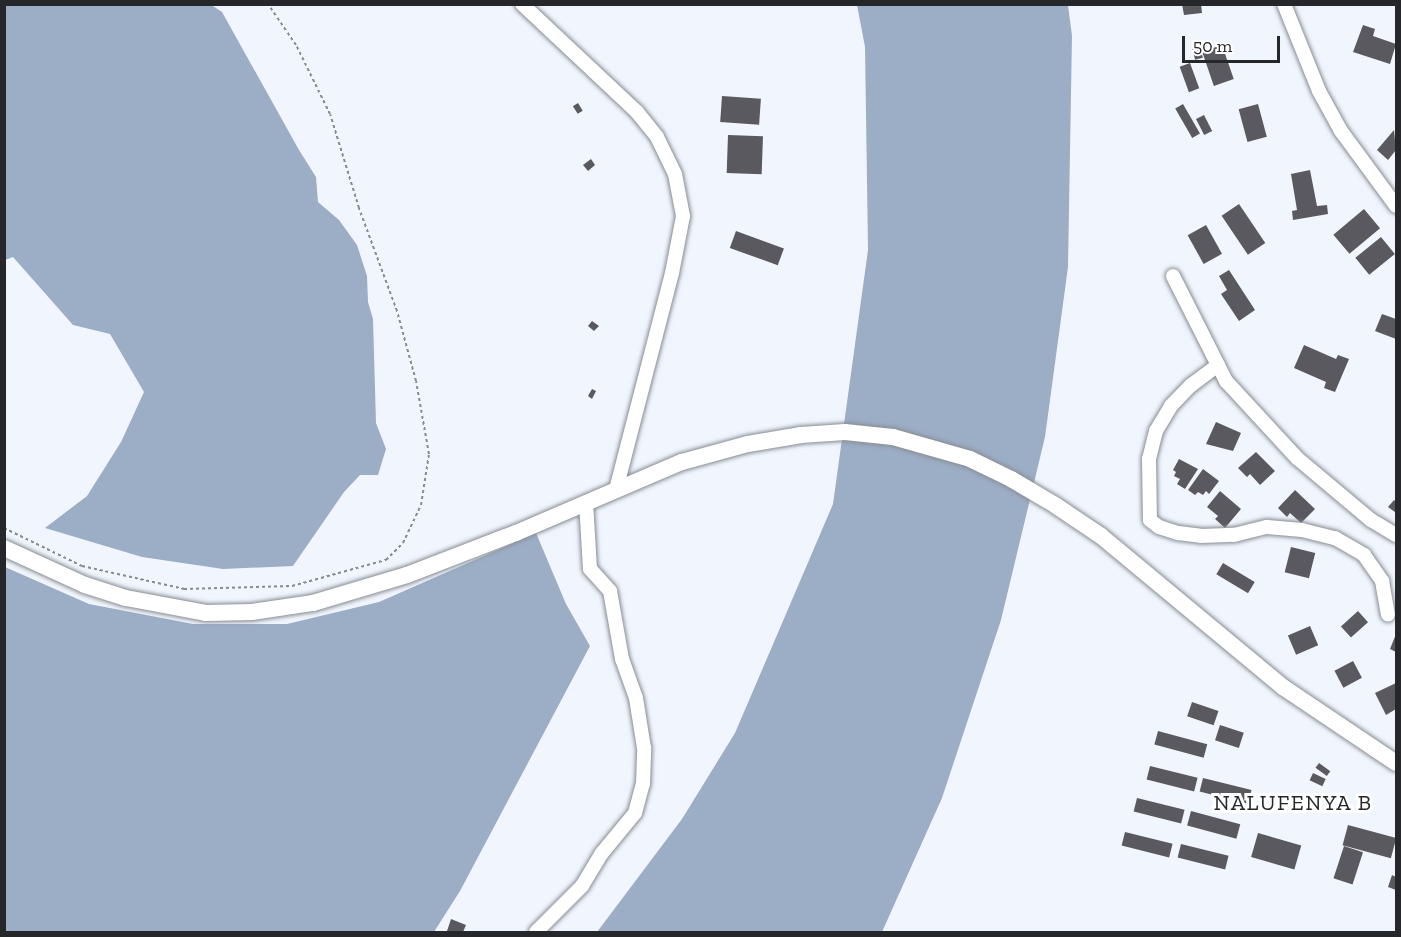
<!DOCTYPE html>
<style>
body{margin:0}
#map{position:relative;width:1401px;height:937px;overflow:hidden;background:#f1f6fe;font-family:"Zilla Slab",serif}
div>[style]{position:absolute}
.water>*{inset:0;background:#9cadc6}
.building>*{inset:0;background:#5b5960;transform-origin:0 0}
.path>*{height:2px;margin-top:-1px;transform-origin:0;background:repeating-linear-gradient(90deg,#878a90 0 3px,transparent 0 6px)}
.roads{filter:drop-shadow(0 0 2px #878c92) drop-shadow(0 0 2px #878c92)}
.minor>*{height:14px;margin:-7px;padding:0 7px;transform-origin:7px;border-radius:7px;background:#fff}
.major>*{height:16px;margin:-8px;padding:0 8px;transform-origin:8px;border-radius:8px;background:#fff}
span{translate:-50% -50%;white-space:nowrap;text-align:center;line-height:1.15;-webkit-text-stroke:6px #fff;paint-order:stroke}
.quarter-label{font-size:22px;color:#25272a;letter-spacing:1.5px}
.frame{position:absolute;inset:0;border:6px solid #25272a;pointer-events:none}
.scale{position:absolute;left:1182px;top:36px;width:98px;height:27px;box-sizing:border-box;border:3px solid #25272a;border-top:0;padding-left:8px;font-size:18px;line-height:21px;white-space:nowrap;color:#25272a;-webkit-text-stroke:4px #fff;paint-order:stroke}
</style>
<div id="map">
<div class="water">
<i style="clip-path:polygon(5px 4px,210px 4px,222px 12px,299px 150px,316px 177px,318px 202px,339px 220px,357px 245px,367px 276px,368px 302px,373px 319px,376px 423px,386px 449px,378px 475px,360px 475px,344px 492px,293px 566px,223px 569px,142px 557px,45px 528px,87px 496px,121px 442px,144px 392px,110px 334px,73px 325px,13px 257px,5px 260px)"></i>
<i style="clip-path:polygon(857px 5px,1068px 5px,1072px 36px,1068px 267px,1045px 437px,1001px 620px,942px 798px,882px 932px,597px 932px,682px 819px,735px 733px,833px 504px,868px 250px,865px 47px)"></i>
<i style="clip-path:polygon(536px 533px,566px 604px,590px 646px,460px 891px,434px 932px,5px 932px,5px 567px,89px 604px,193px 624px,287px 624px,379px 602px)"></i>
</div>
<div class="building">
<i style="clip-path:polygon(1182px 4px,1201px 4px,1202px 13px,1184px 15px)"></i>
<i style="clip-path:polygon(1363px 25px,1375px 29px,1373px 36px,1396px 44px,1390px 64px,1353px 52px)"></i>
<i style="left:1222px;top:45px;width:36px;height:21px;rotate:71deg"></i>
<i style="left:1200px;top:47px;width:11px;height:8px;rotate:75deg"></i>
<i style="left:1190px;top:63px;width:27px;height:11px;rotate:70deg"></i>
<i style="left:722px;top:96px;width:39px;height:26px;rotate:4deg"></i>
<i style="left:578px;top:103px;width:9px;height:6px;rotate:58deg"></i>
<i style="left:1183px;top:104px;width:34px;height:9px;rotate:60deg"></i>
<i style="left:1258px;top:104px;width:34px;height:20px;rotate:75deg"></i>
<i style="left:1204px;top:115px;width:18px;height:9px;rotate:63deg"></i>
<i style="clip-path:polygon(1394px 130px,1396px 150px,1388px 160px,1377px 150px)"></i>
<i style="left:728px;top:135px;width:35px;height:38px;rotate:2deg"></i>
<i style="clip-path:polygon(591px 159px,595px 165px,588px 171px,583px 165px)"></i>
<i style="clip-path:polygon(1310px 170px,1317px 206px,1327px 205px,1328px 214px,1293px 220px,1292px 211px,1297px 210px,1291px 174px)"></i>
<i style="left:1239px;top:204px;width:47px;height:21px;rotate:56deg"></i>
<i style="left:1364px;top:209px;width:25px;height:40px;rotate:50deg"></i>
<i style="left:1206px;top:225px;width:33px;height:21px;rotate:61deg"></i>
<i style="left:736px;top:231px;width:51px;height:18px;rotate:20deg"></i>
<i style="left:1381px;top:237px;width:22px;height:33px;rotate:51deg"></i>
<i style="clip-path:polygon(1229px 270px,1255px 310px,1239px 321px,1221px 294px,1227px 290px,1219px 276px)"></i>
<i style="clip-path:polygon(1382px 314px,1396px 319px,1396px 339px,1375px 331px)"></i>
<i style="clip-path:polygon(592px 321px,599px 326px,594px 331px,588px 326px)"></i>
<i style="clip-path:polygon(1304px 345px,1336px 359px,1338px 355px,1349px 359px,1335px 392px,1324px 388px,1326px 382px,1294px 368px)"></i>
<i style="clip-path:polygon(592px 389px,596px 391px,592px 399px,588px 396px)"></i>
<i style="clip-path:polygon(1216px 422px,1241px 433px,1233px 451px,1206px 444px)"></i>
<i style="clip-path:polygon(1256px 452px,1275px 471px,1260px 485px,1250px 474px,1247px 477px,1238px 468px)"></i>
<i style="clip-path:polygon(1179px 459px,1198px 469px,1185px 489px,1177px 484px,1180px 479px,1174px 476px,1176px 472px,1173px 470px)"></i>
<i style="clip-path:polygon(1203px 469px,1219px 481px,1209px 494px,1206px 491px,1203px 495px,1198px 492px,1195px 495px,1188px 490px)"></i>
<i style="clip-path:polygon(1295px 490px,1315px 509px,1301px 523px,1290px 513px,1287px 517px,1278px 508px)"></i>
<i style="clip-path:polygon(1220px 491px,1241px 509px,1225px 528px,1215px 519px,1218px 516px,1207px 507px)"></i>
<i style="clip-path:polygon(1394px 500px,1396px 502px,1395px 512px,1388px 507px)"></i>
<i style="left:1291px;top:547px;width:25px;height:26px;rotate:14deg"></i>
<i style="left:1223px;top:563px;width:37px;height:13px;rotate:31deg"></i>
<i style="left:1358px;top:611px;width:15px;height:23px;rotate:48deg"></i>
<i style="left:1310px;top:626px;width:21px;height:24px;rotate:67deg"></i>
<i style="clip-path:polygon(1396px 634px,1396px 652px,1390px 649px)"></i>
<i style="left:1353px;top:661px;width:19px;height:21px;rotate:62deg"></i>
<i style="clip-path:polygon(1396px 683px,1396px 709px,1386px 715px,1375px 693px)"></i>
<i style="left:1192px;top:702px;width:28px;height:15px;rotate:19deg"></i>
<i style="left:1220px;top:725px;width:25px;height:16px;rotate:18deg"></i>
<i style="left:1158px;top:731px;width:51px;height:14px;rotate:15deg"></i>
<i style="left:1319px;top:763px;width:14px;height:6px;rotate:36deg"></i>
<i style="left:1150px;top:766px;width:49px;height:14px;rotate:14deg"></i>
<i style="left:1313px;top:773px;width:14px;height:8px;rotate:25deg"></i>
<i style="left:1203px;top:778px;width:50px;height:14px;rotate:14deg"></i>
<i style="left:1137px;top:798px;width:49px;height:14px;rotate:14deg"></i>
<i style="left:1191px;top:811px;width:51px;height:15px;rotate:15deg"></i>
<i style="left:1348px;top:825px;width:50px;height:21px;rotate:15deg"></i>
<i style="left:1125px;top:832px;width:49px;height:14px;rotate:14deg"></i>
<i style="left:1258px;top:833px;width:45px;height:25px;rotate:16deg"></i>
<i style="left:1181px;top:844px;width:49px;height:14px;rotate:14deg"></i>
<i style="left:1344px;top:846px;width:20px;height:34px;rotate:18deg"></i>
<i style="clip-path:polygon(1392px 875px,1396px 877px,1396px 890px,1388px 887px)"></i>
<i style="clip-path:polygon(451px 919px,466px 925px,463px 932px,447px 931px)"></i>
</div>
<div class="path">
<i style="left:4px;top:528px;width:87px;rotate:26deg"></i>
<i style="left:82px;top:566px;width:105px;rotate:12.7deg"></i>
<i style="left:184px;top:589px;width:108px;rotate:-1.6deg"></i>
<i style="left:292px;top:586px;width:98px;rotate:-15.5deg"></i>
<i style="left:386px;top:560px;width:24px;rotate:-45deg"></i>
<i style="left:403px;top:543px;width:42px;rotate:-64.7deg"></i>
<i style="left:421px;top:505px;width:52px;rotate:-81.1deg"></i>
<i style="left:429px;top:454px;width:74px;rotate:-100.1deg"></i>
<i style="left:416px;top:381px;width:73px;rotate:-105.2deg"></i>
<i style="left:397px;top:311px;width:110px;rotate:-110.3deg"></i>
<i style="left:359px;top:208px;width:98px;rotate:-107.1deg"></i>
<i style="left:330px;top:114px;width:77px;rotate:-116.2deg"></i>
<i style="left:296px;top:45px;width:50px;rotate:-124.3deg"></i>
</div>
<div class="roads">
<div class="minor">
<i style="left:522px;top:4px;width:158px;rotate:43.2deg"></i>
<i style="left:637px;top:112px;width:32px;rotate:51deg"></i>
<i style="left:657px;top:137px;width:41px;rotate:64.1deg"></i>
<i style="left:675px;top:174px;width:43px;rotate:79.2deg"></i>
<i style="left:683px;top:216px;width:58px;rotate:100.9deg"></i>
<i style="left:672px;top:273px;width:223px;rotate:104.5deg"></i>
<i style="left:1284px;top:4px;width:94px;rotate:68.1deg"></i>
<i style="left:1319px;top:91px;width:46px;rotate:61.2deg"></i>
<i style="left:1341px;top:131px;width:93px;rotate:53.7deg"></i>
<i style="left:1173px;top:276px;width:118px;rotate:63.2deg"></i>
<i style="left:1226px;top:381px;width:105px;rotate:47.3deg"></i>
<i style="left:1297px;top:458px;width:97px;rotate:40deg"></i>
<i style="left:1371px;top:520px;width:29px;rotate:31deg"></i>
<i style="left:1218px;top:365px;width:34px;rotate:143deg"></i>
<i style="left:1191px;top:385px;width:29px;rotate:134deg"></i>
<i style="left:1171px;top:406px;width:29px;rotate:121deg"></i>
<i style="left:1156px;top:431px;width:29px;rotate:104deg"></i>
<i style="left:1149px;top:459px;width:61px;rotate:89.1deg"></i>
<i style="left:1150px;top:520px;width:11px;rotate:38deg"></i>
<i style="left:1159px;top:527px;width:20px;rotate:18deg"></i>
<i style="left:1178px;top:533px;width:23px;rotate:7deg"></i>
<i style="left:1201px;top:536px;width:33px;rotate:-2deg"></i>
<i style="left:1234px;top:535px;width:34px;rotate:-14deg"></i>
<i style="left:1267px;top:527px;width:35px;rotate:5deg"></i>
<i style="left:1302px;top:530px;width:34px;rotate:14deg"></i>
<i style="left:1335px;top:538px;width:34px;rotate:30deg"></i>
<i style="left:1364px;top:555px;width:32px;rotate:55deg"></i>
<i style="left:1382px;top:581px;width:34px;rotate:80deg"></i>
<i style="left:536px;top:932px;width:65px;rotate:-45deg"></i>
<i style="left:582px;top:886px;width:39px;rotate:-59deg"></i>
<i style="left:602px;top:853px;width:52px;rotate:-50.5deg"></i>
<i style="left:635px;top:813px;width:30px;rotate:-75deg"></i>
<i style="left:643px;top:784px;width:36px;rotate:-88deg"></i>
<i style="left:644px;top:748px;width:51px;rotate:-99.1deg"></i>
<i style="left:636px;top:698px;width:41px;rotate:-109.7deg"></i>
<i style="left:622px;top:659px;width:69px;rotate:-100deg"></i>
<i style="left:610px;top:591px;width:30px;rotate:-132deg"></i>
<i style="left:590px;top:569px;width:67px;rotate:-93.4deg"></i>
</div>
<div class="major">
<i style="left:4px;top:548px;width:89px;rotate:24.6deg"></i>
<i style="left:85px;top:585px;width:43px;rotate:17.6deg"></i>
<i style="left:126px;top:598px;width:81px;rotate:10.6deg"></i>
<i style="left:206px;top:613px;width:46px;rotate:-1.2deg"></i>
<i style="left:252px;top:612px;width:62px;rotate:-8.4deg"></i>
<i style="left:313px;top:603px;width:98px;rotate:-16.6deg"></i>
<i style="left:407px;top:575px;width:117px;rotate:-21.1deg"></i>
<i style="left:516px;top:533px;width:181px;rotate:-23.2deg"></i>
<i style="left:682px;top:462px;width:68px;rotate:-15.3deg"></i>
<i style="left:748px;top:444px;width:54px;rotate:-9.6deg"></i>
<i style="left:801px;top:435px;width:44px;rotate:-3.9deg"></i>
<i style="left:845px;top:432px;width:48px;rotate:5.9deg"></i>
<i style="left:893px;top:437px;width:80px;rotate:15.9deg"></i>
<i style="left:970px;top:459px;width:46px;rotate:26deg"></i>
<i style="left:1011px;top:479px;width:51px;rotate:30.6deg"></i>
<i style="left:1055px;top:505px;width:55px;rotate:34deg"></i>
<i style="left:1101px;top:536px;width:236px;rotate:39.7deg"></i>
<i style="left:1283px;top:687px;width:136px;rotate:33.9deg"></i>
</div>
</div>
<div class="quarter-label">
<span style="left:1293px;top:803px">NALUFENYA B</span>
</div>
<div class="frame"></div>
<div class="scale">50 m</div>
</div>
